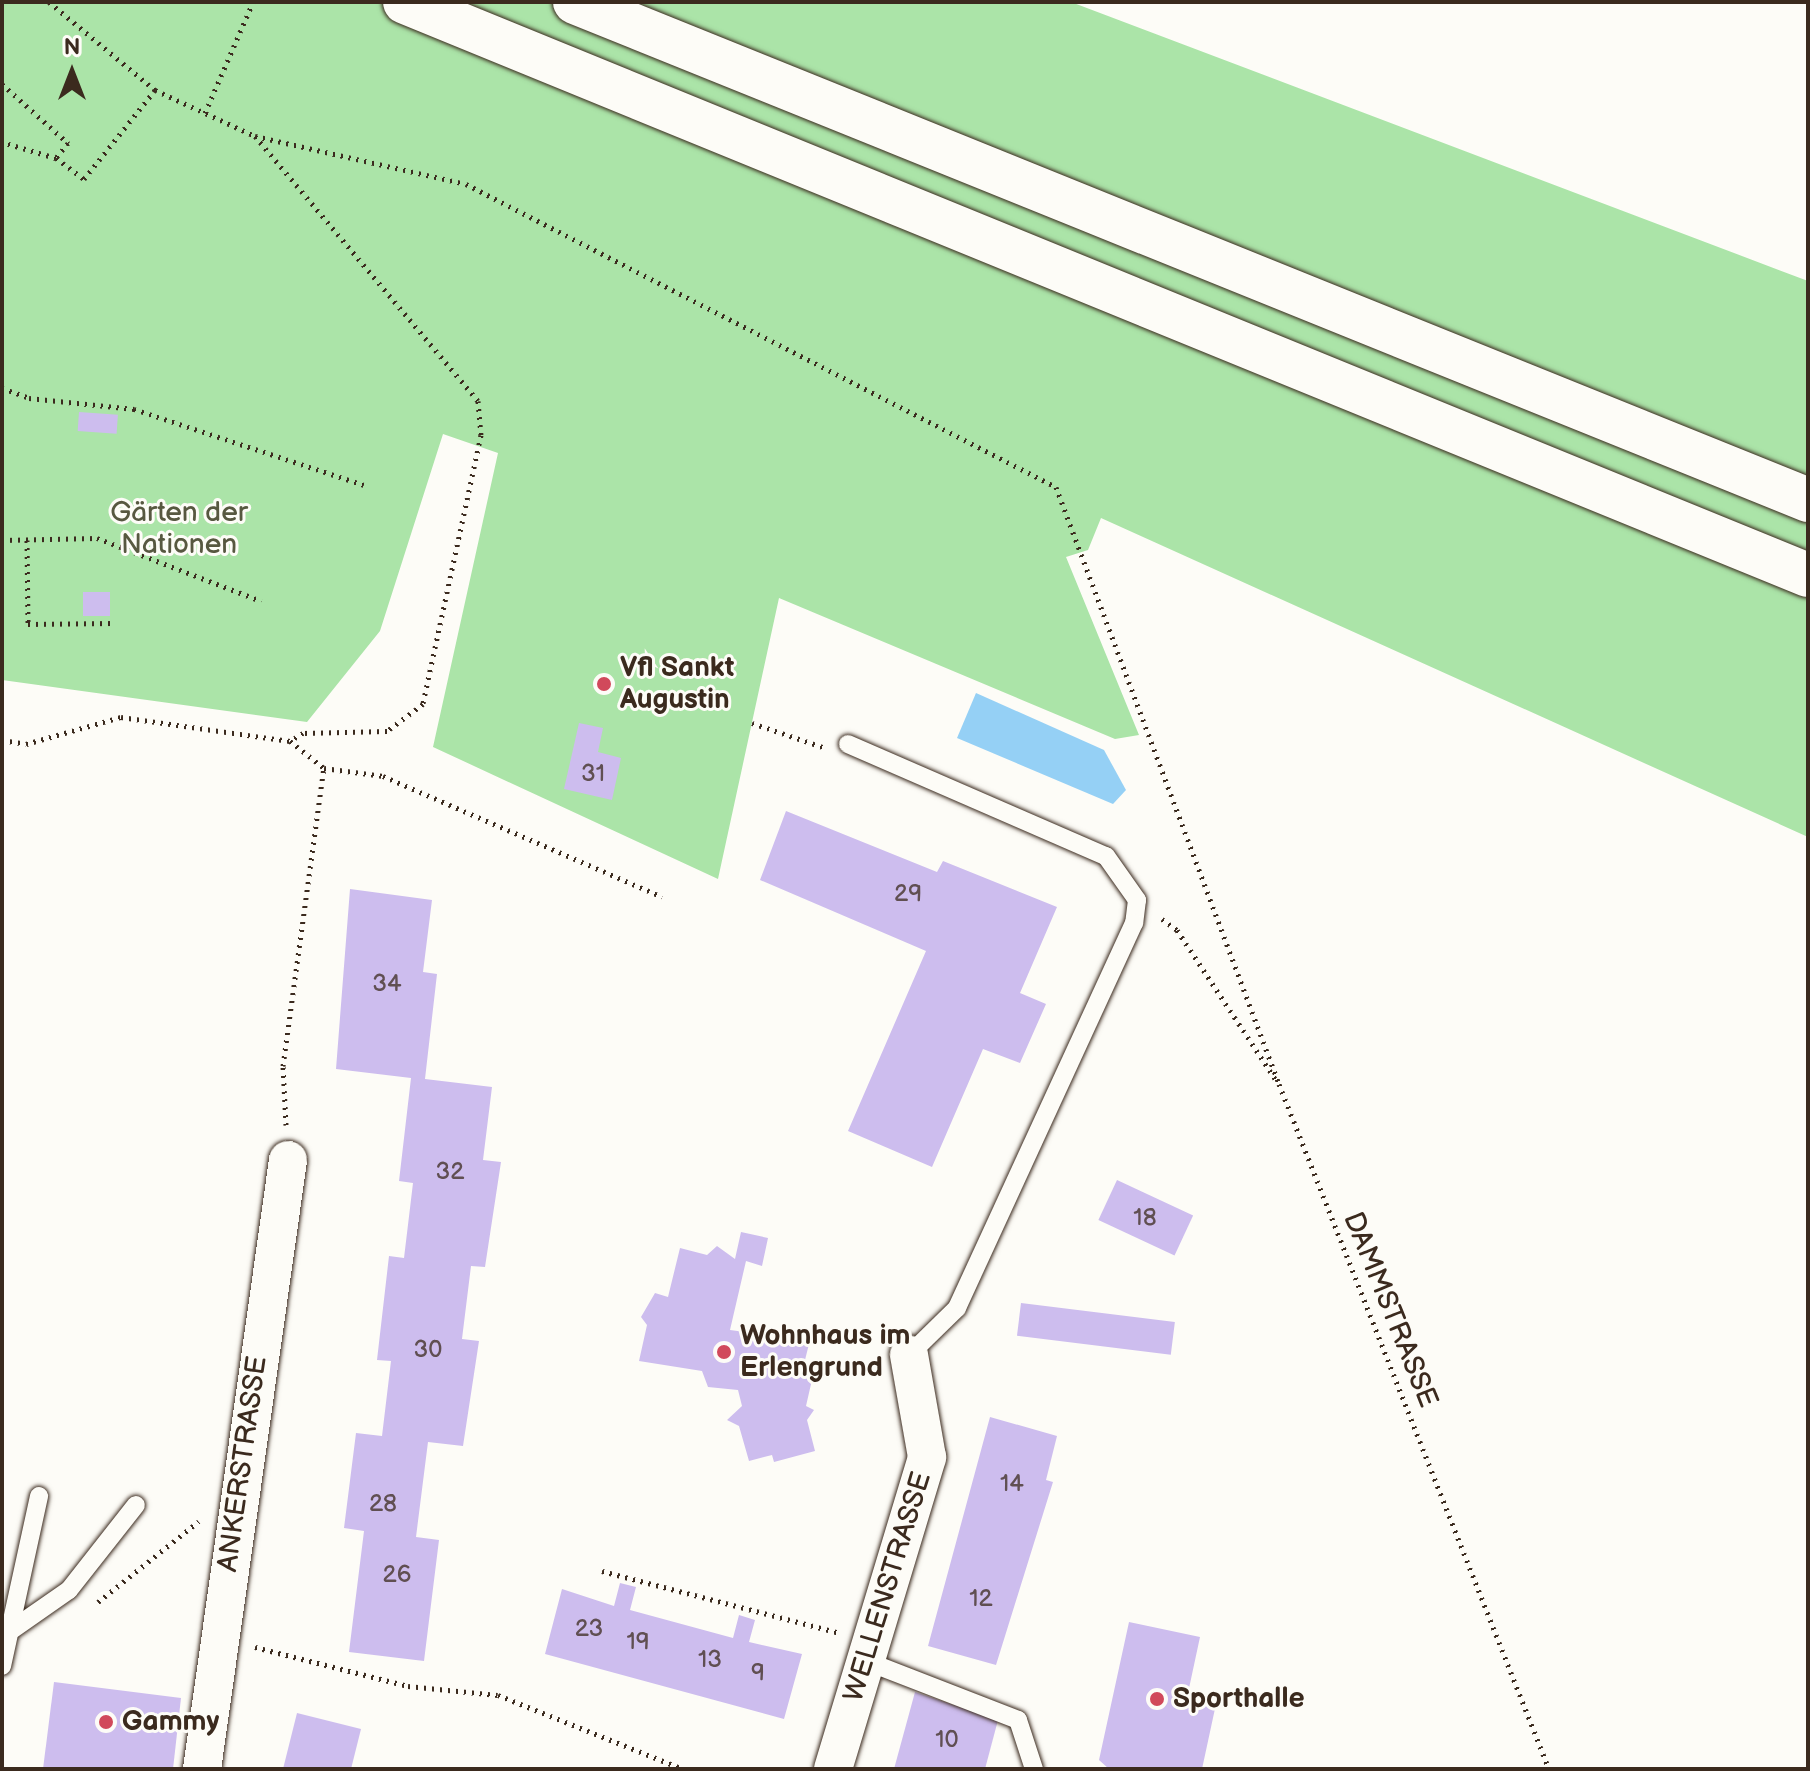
<!DOCTYPE html>
<meta charset="utf-8">
<style>
body{margin:0}
#map{position:relative;width:1810px;height:1771px;overflow:hidden;background:#fdfcf7;font-family:"Balsamiq Sans",sans-serif}
div>[style]{position:absolute}
.green>*{inset:0;background:#abe4a8}
.water>*{inset:0;background:#95d0f5}
.building>*{inset:0;background:#cdbdee;transform-origin:0 0}
.path>*{height:5px;margin-top:-2.5px;transform-origin:0;background:repeating-linear-gradient(90deg,#3b2a1e 0 2px,transparent 0 8px)}
.roads{filter:drop-shadow(0 0 2px #3b2a1e) drop-shadow(0 0 2px #3b2a1e)}
.service>*{height:18px;margin:-9px;padding:0 9px;transform-origin:9px;border-radius:9px;background:#fdfcf7}
.minor>*{height:38px;margin:-19px;padding:0 19px;transform-origin:19px;border-radius:19px;background:#fdfcf7}
.motorway>*{height:44px;margin:-22px;padding:0 22px;transform-origin:22px;border-radius:22px;background:#fdfcf7}
.dots>*{width:22px;height:22px;translate:-50% -50%;box-sizing:border-box;border:4px solid #fdfcf7;border-radius:50%}
span{translate:-50% -50%;white-space:nowrap;text-align:center;line-height:1.15;-webkit-text-stroke:6px #fdfcf7;paint-order:stroke}
.number-label{font-size:24px;color:#604f52}
.number-label span{-webkit-text-stroke-width:0}
.park-label{font-size:28px;color:#575840}
.poi-label{font-size:28px;color:#3b2a1e;font-weight:700}
.left{translate:0 -50%;text-align:left}
.street-label{font-size:28px;color:#3b2a1e}
.frame{position:absolute;inset:0;border:4px solid #3b2a1e;pointer-events:none}
.north{position:absolute;left:32px;top:32px;width:80px;height:80px;-webkit-text-stroke:6px #fdfcf7;paint-order:stroke;rotate:0deg;font-size:22px;font-weight:700;line-height:32px;text-align:center;color:#3b2a1e}
.north::after{content:'';display:block;margin:auto;width:28px;height:36px;background:#3b2a1e;clip-path:polygon(50% 0,100% 100%,50% 72%,0 100%)}
</style>
<div id="map">
<div class="green">
<i style="clip-path:polygon(2px 2px,1071px 2px,1808px 281px,1808px 837px,1101px 518px,1088px 550px,1066px 557px,1139px 735px,1115px 739px,779px 598px,718px 879px,433px 747px,498px 453px,443px 434px,380px 631px,307px 722px,2px 680px)"></i>
</div>
<div class="water">
<i style="clip-path:polygon(976px 693px,1104px 750px,1126px 790px,1113px 804px,957px 738px)"></i>
</div>
<div class="building">
<i style="left:79px;top:412px;width:39px;height:19px;rotate:4deg"></i>
<i style="left:83px;top:592px;width:27px;height:24px"></i>
<i style="clip-path:polygon(579px 723px,603px 728px,598px 752px,621px 758px,612px 800px,564px 789px)"></i>
<i style="clip-path:polygon(786px 811px,937px 872px,943px 861px,1057px 907px,1020px 993px,1046px 1004px,1020px 1063px,983px 1049px,932px 1167px,848px 1131px,926px 951px,760px 880px)"></i>
<i style="clip-path:polygon(350px 889px,432px 900px,423px 972px,437px 974px,425px 1079px,492px 1087px,483px 1160px,501px 1162px,485px 1267px,471px 1266px,462px 1339px,479px 1341px,463px 1446px,428px 1442px,416px 1537px,439px 1540px,424px 1661px,349px 1652px,364px 1531px,344px 1528px,356px 1433px,382px 1436px,391px 1361px,377px 1360px,389px 1256px,404px 1258px,413px 1183px,399px 1181px,411px 1078px,336px 1069px)"></i>
<i style="left:1117px;top:1180px;width:84px;height:44px;rotate:25deg"></i>
<i style="clip-path:polygon(741px 1232px,768px 1238px,762px 1266px,746px 1261px,730px 1330px,782px 1337px,790px 1331px,809px 1344px,803px 1368px,814px 1371px,806px 1406px,814px 1410px,807px 1420px,815px 1451px,774px 1462px,772px 1455px,749px 1461px,739px 1426px,727px 1420px,742px 1406px,738px 1390px,708px 1387px,702px 1371px,639px 1361px,647px 1325px,641px 1317px,655px 1293px,668px 1297px,680px 1248px,707px 1255px,717px 1246px,735px 1259px)"></i>
<i style="left:1021px;top:1303px;width:155px;height:33px;rotate:7deg"></i>
<i style="clip-path:polygon(990px 1417px,1057px 1436px,1046px 1480px,1053px 1482px,996px 1665px,928px 1646px)"></i>
<i style="clip-path:polygon(620px 1583px,636px 1587px,630px 1610px,733px 1638px,739px 1615px,755px 1620px,749px 1642px,802px 1654px,784px 1719px,545px 1654px,562px 1589px,614px 1606px)"></i>
<i style="clip-path:polygon(1129px 1622px,1200px 1637px,1188px 1693px,1216px 1704px,1202px 1769px,1109px 1769px,1099px 1760px)"></i>
<i style="clip-path:polygon(54px 1682px,181px 1698px,173px 1769px,43px 1769px)"></i>
<i style="clip-path:polygon(915px 1692px,998px 1720px,985px 1769px,894px 1769px)"></i>
<i style="clip-path:polygon(297px 1713px,361px 1729px,351px 1769px,283px 1769px)"></i>
</div>
<div class="path">
<i style="left:49px;top:2px;width:138px;rotate:39.7deg"></i>
<i style="left:155px;top:90px;width:110px;rotate:24.7deg"></i>
<i style="left:255px;top:136px;width:216px;rotate:12.8deg"></i>
<i style="left:466px;top:184px;width:663px;rotate:27.18deg"></i>
<i style="left:1056px;top:487px;width:637px;rotate:69.52deg"></i>
<i style="left:1279px;top:1084px;width:736px;rotate:68.49deg"></i>
<i style="left:2px;top:84px;width:89px;rotate:41.8deg"></i>
<i style="left:68px;top:143px;width:19px;rotate:129deg"></i>
<i style="left:56px;top:158px;width:56px;rotate:-163.5deg"></i>
<i style="left:205px;top:113px;width:121px;rotate:-66.6deg"></i>
<i style="left:255px;top:136px;width:346px;rotate:49.9deg"></i>
<i style="left:478px;top:401px;width:34px;rotate:85deg"></i>
<i style="left:481px;top:435px;width:275px;rotate:102.2deg"></i>
<i style="left:423px;top:704px;width:45px;rotate:143.1deg"></i>
<i style="left:387px;top:731px;width:84px;rotate:178.6deg"></i>
<i style="left:303px;top:733px;width:15px;rotate:148deg"></i>
<i style="left:56px;top:158px;width:35px;rotate:37deg"></i>
<i style="left:84px;top:179px;width:114px;rotate:-51.4deg"></i>
<i style="left:2px;top:388px;width:29px;rotate:20deg"></i>
<i style="left:29px;top:398px;width:106px;rotate:6deg"></i>
<i style="left:134px;top:409px;width:242px;rotate:18.3deg"></i>
<i style="left:2px;top:540px;width:95px;rotate:-1.2deg"></i>
<i style="left:97px;top:538px;width:176px;rotate:21deg"></i>
<i style="left:27px;top:540px;width:84px;rotate:89.3deg"></i>
<i style="left:28px;top:624px;width:86px;rotate:-0.7deg"></i>
<i style="left:752px;top:723px;width:75px;rotate:18.7deg"></i>
<i style="left:2px;top:740px;width:24px;rotate:9deg"></i>
<i style="left:26px;top:744px;width:99px;rotate:-15.9deg"></i>
<i style="left:121px;top:717px;width:171px;rotate:8.1deg"></i>
<i style="left:290px;top:741px;width:43px;rotate:38.5deg"></i>
<i style="left:1162px;top:919px;width:19px;rotate:36deg"></i>
<i style="left:1177px;top:930px;width:180px;rotate:56.6deg"></i>
<i style="left:286px;top:1125px;width:59px;rotate:-92.9deg"></i>
<i style="left:283px;top:1066px;width:301px;rotate:-82.2deg"></i>
<i style="left:324px;top:768px;width:60px;rotate:7.7deg"></i>
<i style="left:383px;top:776px;width:304px;rotate:23.4deg"></i>
<i style="left:602px;top:1571px;width:243px;rotate:14.6deg"></i>
<i style="left:98px;top:1602px;width:129px;rotate:-38.7deg"></i>
<i style="left:255px;top:1647px;width:158px;rotate:14.3deg"></i>
<i style="left:408px;top:1686px;width:90px;rotate:5.7deg"></i>
<i style="left:498px;top:1695px;width:199px;rotate:21.8deg"></i>
</div>
<div class="roads">
<div class="service">
<i style="left:848px;top:744px;width:281px;rotate:23.5deg"></i>
<i style="left:1106px;top:856px;width:54px;rotate:54.8deg"></i>
<i style="left:1137px;top:900px;width:23px;rotate:97deg"></i>
<i style="left:1134px;top:923px;width:424px;rotate:114.7deg"></i>
<i style="left:957px;top:1308px;width:67px;rotate:135.6deg"></i>
<i style="left:13px;top:1629px;width:68px;rotate:-34.9deg"></i>
<i style="left:69px;top:1590px;width:108px;rotate:-51.8deg"></i>
<i style="left:866px;top:1661px;width:163px;rotate:21.2deg"></i>
<i style="left:1018px;top:1720px;width:52px;rotate:71.9deg"></i>
<i style="left:2px;top:1666px;width:174px;rotate:-77.7deg"></i>
</div>
<div class="minor">
<i style="left:202px;top:1769px;width:615px;rotate:-81.96deg"></i>
<i style="left:833px;top:1769px;width:326px;rotate:-73.2deg"></i>
<i style="left:927px;top:1457px;width:104px;rotate:-100deg"></i>
</div>
<div class="motorway">
<i style="left:405px;top:2px;width:1515px;rotate:22.22deg"></i>
<i style="left:575px;top:2px;width:1330px;rotate:21.99deg"></i>
</div>
</div>
<div class="dots">
<i style="left:604px;top:684px;background:#d1495b"></i>
<i style="left:724px;top:1352px;background:#d1495b"></i>
<i style="left:1157px;top:1699px;background:#d1495b"></i>
<i style="left:106px;top:1722px;background:#d1495b"></i>
</div>
<div class="number-label">
<span style="left:593px;top:774px">31</span>
<span style="left:908px;top:894px">29</span>
<span style="left:387px;top:984px">34</span>
<span style="left:450px;top:1172px">32</span>
<span style="left:1145px;top:1218px">18</span>
<span style="left:428px;top:1350px">30</span>
<span style="left:1012px;top:1484px">14</span>
<span style="left:383px;top:1504px">28</span>
<span style="left:397px;top:1575px">26</span>
<span style="left:981px;top:1599px">12</span>
<span style="left:589px;top:1629px">23</span>
<span style="left:638px;top:1642px">19</span>
<span style="left:710px;top:1660px">13</span>
<span style="left:758px;top:1673px">9</span>
<span style="left:947px;top:1740px">10</span>
</div>
<div class="park-label">
<span style="left:179px;top:529px">Gärten der<br>Nationen</span>
</div>
<div class="poi-label">
<span class="left" style="left:620px;top:684px">Vfl Sankt<br>Augustin</span>
<span class="left" style="left:740px;top:1352px">Wohnhaus im<br>Erlengrund</span>
<span class="left" style="left:1173px;top:1699px">Sporthalle</span>
<span class="left" style="left:122px;top:1722px">Gammy</span>
</div>
<div class="street-label">
<span style="left:1390px;top:1310px;rotate:68deg">DAMMSTRASSE</span>
<span style="left:243px;top:1464px;rotate:-82deg">ANKERSTRASSE</span>
<span style="left:888px;top:1587px;rotate:-73deg">WELLENSTRASSE</span>
</div>
<div class="frame"></div>
<div class="north">N</div>
</div>
